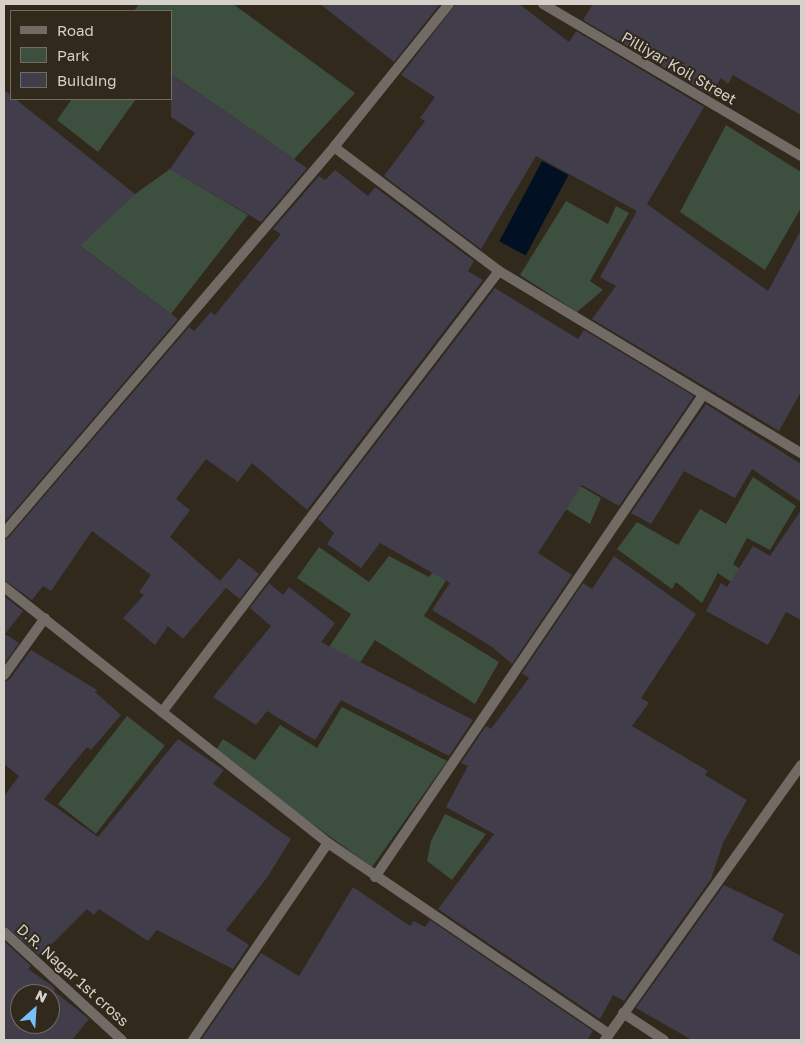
<!DOCTYPE html>
<style>
body{margin:0}
#map{position:relative;width:805px;height:1044px;overflow:hidden;background:#30291c;font-family:"Golos Text",sans-serif}
div>[style]{position:absolute}
.green>*{inset:0;background:#3d5040;transform-origin:0 0}
.water>*{inset:0;background:#011023;transform-origin:0 0}
.building>*{inset:0;background:#423d4b}
.street>*{height:10px;margin:-5px;padding:0 5px;transform-origin:5px;border-radius:5px;background:#716a65}
span{translate:-50% -50%;white-space:nowrap;text-align:center;line-height:1.15;-webkit-text-stroke:4px #30291c;paint-order:stroke}
.street-label{font-size:15px;color:#d5d1c8}
.frame{position:absolute;inset:0;border:5px solid #d5d1c8;pointer-events:none}
.legend{position:absolute;left:10px;top:10px;width:162px;height:90px;box-sizing:border-box;background:#30291c;border:1px solid #726c61;margin:0;padding:6px 9px;list-style:none;font-size:15px;color:#d5d1c8}
.legend li{display:flex;align-items:center;gap:10px;height:25px}
.legend b{width:25px;border:1px solid #726c61}
.north{position:absolute;left:10px;top:984px;width:50px;height:50px;box-sizing:border-box;background:#30291c;border:1px solid #726c61;border-radius:50%;rotate:26deg;font-size:14px;font-weight:700;line-height:20px;text-align:center;color:#d5d1c8}
.north::after{content:'';display:block;margin:auto;width:18px;height:22px;background:#79bff8;clip-path:polygon(50% 0,100% 100%,50% 72%,0 100%)}
</style>
<div id="map">
<div class="green">
<i style="clip-path:polygon(139px 4px,233px 4px,355px 93px,294px 159px,171px 74px,171px 11px,134px 11px)"></i>
<i style="clip-path:polygon(72px 99px,136px 99px,98px 152px,57px 120px)"></i>
<i style="clip-path:polygon(726px 125px,801px 172px,801px 208px,765px 270px,680px 212px)"></i>
<i style="clip-path:polygon(170px 169px,248px 215px,171px 314px,79px 245px,135px 194px)"></i>
<i style="clip-path:polygon(566px 201px,608px 224px,616px 206px,629px 213px,590px 281px,603px 290px,577px 312px,520px 275px)"></i>
<i style="clip-path:polygon(529px 456px,601px 498px,590px 524px,546px 497px)"></i>
<i style="clip-path:polygon(753px 477px,796px 506px,770px 550px,747px 538px,733px 564px,758px 582px,749px 594px,718px 573px,702px 603px,676px 582px,672px 589px,617px 549px,637px 522px,678px 545px,700px 509px,726px 524px)"></i>
<i style="clip-path:polygon(319px 547px,369px 582px,389px 556px,429px 577px,440px 563px,451px 572px,424px 616px,499px 662px,475px 704px,375px 640px,338px 696px,319px 662px,351px 614px,297px 578px)"></i>
<i style="clip-path:polygon(342px 707px,447px 761px,372px 867px,214px 753px,223px 739px,255px 760px,280px 725px,317px 748px)"></i>
<i style="left:127px;top:716px;width:48px;height:112px;rotate:38deg"></i>
<i style="clip-path:polygon(445px 814px,486px 834px,452px 880px,427px 861px,431px 841px)"></i>
</div>
<div class="water">
<i style="left:542px;top:161px;width:30px;height:91px;rotate:28deg"></i>
</div>
<div class="building">
<i style="clip-path:polygon(320px 4px,440px 4px,394px 62px)"></i>
<i style="clip-path:polygon(456px 4px,519px 4px,569px 42px,576px 31px,704px 107px,647px 204px,768px 291px,801px 230px,801px 392px,779px 431px,592px 319px,616px 286px,600px 277px,637px 211px,536px 156px,481px 249px,384px 176px,425px 121px,420px 118px,435px 97px,401px 75px)"></i>
<i style="clip-path:polygon(593px 4px,801px 4px,801px 115px,733px 75px,728px 84px,721px 78px,711px 95px,583px 20px)"></i>
<i style="clip-path:polygon(171px 74px,307px 168px,261px 222px,170px 169px,195px 133px,171px 117px)"></i>
<i style="clip-path:polygon(4px 90px,135px 194px,80px 246px,178px 319px,4px 523px)"></i>
<i style="clip-path:polygon(335px 170px,368px 196px,375px 187px,474px 261px,468px 271px,483px 280px,307px 510px,252px 463px,238px 482px,206px 459px,176px 499px,190px 510px,170px 537px,220px 581px,239px 558px,259px 574px,240px 599px,226px 588px,183px 639px,168px 626px,155px 645px,123px 618px,144px 595px,139px 592px,151px 575px,92px 531px,51px 591px,43px 586px,32px 600px,4px 580px,4px 540px,9px 537px,189px 327px,194px 331px,211px 312px,215px 315px,281px 234px,273px 229px,319px 176px,325px 180px)"></i>
<i style="clip-path:polygon(495px 288px,578px 339px,584px 330px,694px 396px,619px 506px,582px 485px,538px 553px,572px 575px,512px 664px,492px 647px,432px 610px,450px 583px,380px 543px,361px 568px,327px 544px,334px 533px,318px 519px)"></i>
<i style="clip-path:polygon(706px 404px,801px 464px,801px 502px,752px 469px,735px 498px,684px 471px,651px 524px,631px 513px)"></i>
<i style="clip-path:polygon(801px 510px,801px 620px,786px 612px,768px 645px,706px 611px,721px 583px,727px 587px,753px 546px,770px 556px)"></i>
<i style="clip-path:polygon(614px 556px,696px 614px,641px 698px,649px 703px,632px 726px,708px 771px,705px 775px,747px 800px,723px 843px,711px 879px,624px 1001px,613px 995px,600px 1019px,438px 909px,494px 834px,446px 807px,468px 766px,461px 763px,486px 726px,491px 729px,529px 678px,522px 673px,583px 583px,592px 589px)"></i>
<i style="clip-path:polygon(269px 583px,283px 595px,289px 587px,335px 623px,321px 642px,473px 720px,449px 756px,341px 700px,315px 740px,267px 711px,256px 725px,213px 697px,271px 626px,250px 608px)"></i>
<i style="clip-path:polygon(4px 596px,23px 611px,5px 634px,19px 643px,4px 664px)"></i>
<i style="clip-path:polygon(31px 650px,97px 690px,95px 692px,121px 715px,91px 750px,87px 747px,44px 799px,98px 837px,178px 739px,224px 770px,213px 784px,291px 839px,266px 879px,226px 930px,249px 945px,233px 969px,157px 930px,148px 941px,99px 909px,94px 915px,87px 909px,40px 956px,4px 925px,4px 796px,19px 776px,4px 764px,4px 682px,10px 679px)"></i>
<i style="clip-path:polygon(724px 885px,784px 914px,772px 940px,801px 956px,801px 1040px,692px 1040px,636px 1008px)"></i>
<i style="clip-path:polygon(353px 887px,410px 926px,414px 921px,425px 927px,430px 920px,593px 1031px,587px 1040px,201px 1040px,261px 953px,299px 976px)"></i>
<i style="clip-path:polygon(evenodd,4px 941px,31px 966px,28px 969px,54px 987px,55px 992px,89px 1019px,72px 1040px,4px 1040px,4px 941px,20px 994px,50px 994px,50px 1024px,20px 1024px,20px 994px)"></i>
</div>
<div class="street">
<i style="left:543px;top:4px;width:299px;rotate:30.5deg"></i>
<i style="left:334px;top:147px;width:206px;rotate:36.9deg"></i>
<i style="left:499px;top:271px;width:353px;rotate:31.1deg"></i>
<i style="left:4px;top:533px;width:508px;rotate:-49.47deg"></i>
<i style="left:334px;top:147px;width:184px;rotate:-51.2deg"></i>
<i style="left:4px;top:587px;width:413px;rotate:38.3deg"></i>
<i style="left:328px;top:843px;width:340px;rotate:34.2deg"></i>
<i style="left:4px;top:675px;width:70px;rotate:-54.3deg"></i>
<i style="left:162px;top:712px;width:555px;rotate:-52.61deg"></i>
<i style="left:375px;top:877px;width:583px;rotate:-55.76deg"></i>
<i style="left:4px;top:932px;width:160px;rotate:42.5deg"></i>
<i style="left:623px;top:1013px;width:49px;rotate:33.4deg"></i>
<i style="left:193px;top:1040px;width:239px;rotate:-55.6deg"></i>
<i style="left:605px;top:1040px;width:338px;rotate:-54.5deg"></i>
</div>
<div class="street-label">
<span style="left:679px;top:68px;rotate:30deg">Pilliyar Koil Street</span>
<span style="left:73px;top:975px;rotate:42deg">D.R. Nagar 1st cross</span>
</div>
<div class="frame"></div>
<ul class="legend">
<li><b style="height:6px;background:#716a65"></b>Road</li>
<li><b style="height:14px;background:#3d5040"></b>Park</li>
<li><b style="height:14px;background:#423d4b"></b>Building</li>
</ul>
<div class="north">N</div>
</div>
